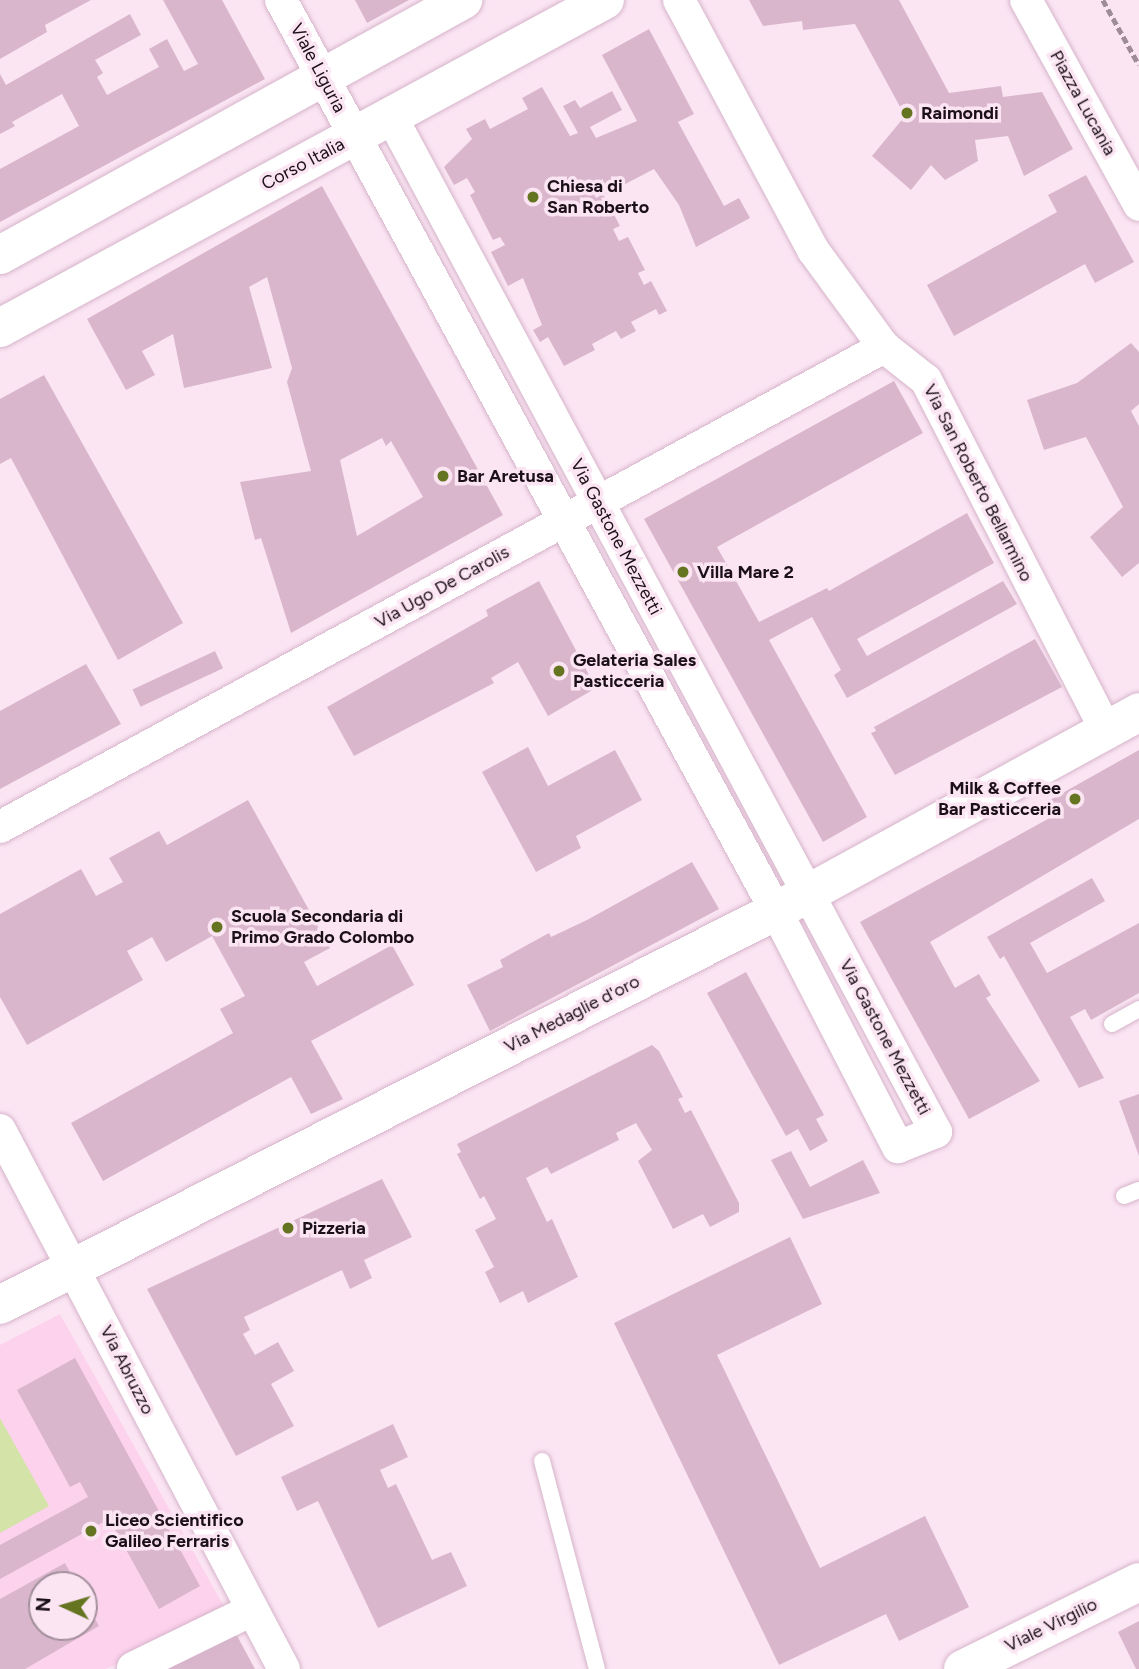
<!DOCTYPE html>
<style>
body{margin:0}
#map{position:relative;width:1139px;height:1669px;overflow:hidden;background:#fbe5f3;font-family:Figtree,sans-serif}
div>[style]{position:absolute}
.built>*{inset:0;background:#fdd2ed}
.green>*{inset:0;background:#d4e3a7}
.building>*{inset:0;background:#d9b6cc;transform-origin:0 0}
.path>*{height:4.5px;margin-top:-2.25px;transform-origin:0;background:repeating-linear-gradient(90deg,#9e8c98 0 7px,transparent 0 10.5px)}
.roads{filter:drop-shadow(0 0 2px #d6b4ca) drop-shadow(0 0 2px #d6b4ca)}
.service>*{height:16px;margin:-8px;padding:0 8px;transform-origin:8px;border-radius:8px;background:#fff}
.minor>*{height:32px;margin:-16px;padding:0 16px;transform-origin:16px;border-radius:16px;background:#fff}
.tertiary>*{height:38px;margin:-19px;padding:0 19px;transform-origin:19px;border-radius:19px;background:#fff}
.secondary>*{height:38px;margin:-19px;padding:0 19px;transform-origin:19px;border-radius:19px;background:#fff}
.dots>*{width:19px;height:19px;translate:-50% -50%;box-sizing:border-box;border:4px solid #fbe5f3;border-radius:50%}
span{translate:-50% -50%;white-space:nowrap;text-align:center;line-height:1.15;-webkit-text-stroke:7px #fbe5f3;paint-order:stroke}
.street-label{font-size:18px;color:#1c1018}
.poi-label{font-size:18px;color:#1c1018;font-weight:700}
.left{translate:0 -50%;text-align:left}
.right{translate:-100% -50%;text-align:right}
.north{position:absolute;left:28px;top:1571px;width:70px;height:70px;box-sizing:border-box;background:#fbe5f3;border:2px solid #a2909b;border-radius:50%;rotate:274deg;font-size:19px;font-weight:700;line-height:28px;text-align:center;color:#1c1018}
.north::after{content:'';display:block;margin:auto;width:24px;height:32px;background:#647421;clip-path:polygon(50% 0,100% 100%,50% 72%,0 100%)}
</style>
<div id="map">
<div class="built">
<i style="clip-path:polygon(evenodd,60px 1314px,226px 1610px,106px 1669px,0 1669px,0 1345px,60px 1314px,42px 1585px,84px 1585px,84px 1627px,42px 1627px,42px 1585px)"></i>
</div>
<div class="green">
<i style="clip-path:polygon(0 1418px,49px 1506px,0 1533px)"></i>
</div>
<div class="building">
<i style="clip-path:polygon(0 0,91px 0,45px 25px,47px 32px,0 59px)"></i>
<i style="clip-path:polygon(163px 0,222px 0,265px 79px,0 222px,0 169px,79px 126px,62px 94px,12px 122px,15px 126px,0 134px,0 74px,6px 85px,130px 14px,141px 35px,95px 60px,103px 73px,97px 77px,107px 95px,159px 67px,149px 49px,167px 39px,184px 71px,198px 64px)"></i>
<i style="clip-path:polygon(355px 0,409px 0,367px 23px)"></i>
<i style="clip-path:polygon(749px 0,899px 0,949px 93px,1001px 86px,1003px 97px,1042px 92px,1073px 149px,1024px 176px,1008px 136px,975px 140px,978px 161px,945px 180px,931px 165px,911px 190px,872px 156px,905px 116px,855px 24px,803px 30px,802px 21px,763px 26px)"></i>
<i style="clip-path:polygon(649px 29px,694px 114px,678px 122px,724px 206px,739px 198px,750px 218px,696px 247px,679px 205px,654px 169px,606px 194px,600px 184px,591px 188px,596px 198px,603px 194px,620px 226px,613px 229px,619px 241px,628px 237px,645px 270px,638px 273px,644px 285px,651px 281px,667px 311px,659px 315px,656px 309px,631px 322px,636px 331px,621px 339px,616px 331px,592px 344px,595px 350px,564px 366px,548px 337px,540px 342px,533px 330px,542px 325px,523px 278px,508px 286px,491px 252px,505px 245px,500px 237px,493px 240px,470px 195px,475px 192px,467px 178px,454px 185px,444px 167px,472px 139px,466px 129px,485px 119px,490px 129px,528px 109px,522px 98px,542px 87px,570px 136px,578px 133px,563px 106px,575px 100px,580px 108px,612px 91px,622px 110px,590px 127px,596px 138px,637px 121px,602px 55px)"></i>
<i style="clip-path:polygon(1086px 175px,1134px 262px,1095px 283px,1085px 264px,954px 336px,927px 285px,1057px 212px,1048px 195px)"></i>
<i style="clip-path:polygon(evenodd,322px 186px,503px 515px,291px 633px,261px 538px,255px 540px,240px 482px,311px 471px,287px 382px,292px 368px,267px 277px,249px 287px,272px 368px,184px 388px,173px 334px,142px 351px,155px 375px,126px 390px,87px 319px,322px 186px,382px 438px,386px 446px,391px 441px,423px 497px,357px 536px,340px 460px,382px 438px)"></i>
<i style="clip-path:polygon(1131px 343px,1139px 352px,1139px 404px,1131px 411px,1139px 426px,1139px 563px,1122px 577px,1090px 537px,1123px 507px,1086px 437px,1044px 450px,1027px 400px,1077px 383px)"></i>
<i style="clip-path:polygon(44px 375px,183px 623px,118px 660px,11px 458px,0 464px,0 399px)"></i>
<i style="clip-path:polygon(894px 381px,923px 433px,717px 547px,759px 622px,827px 588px,829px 591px,967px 513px,994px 563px,857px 639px,867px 656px,1003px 581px,1017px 604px,847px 698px,834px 675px,841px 670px,812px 617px,769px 640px,867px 817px,823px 842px,644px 519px)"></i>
<i style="clip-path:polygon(539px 581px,596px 688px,548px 716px,518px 662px,491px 678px,494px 683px,354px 756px,327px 707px,488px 616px,486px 610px)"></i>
<i style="clip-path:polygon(1035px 639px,1062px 687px,895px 775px,871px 733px,876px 731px,874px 727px)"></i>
<i style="left:215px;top:651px;width:19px;height:91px;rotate:65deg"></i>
<i style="clip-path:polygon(86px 664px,121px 724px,0 789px,0 711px)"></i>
<i style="clip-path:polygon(528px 747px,548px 786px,615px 750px,642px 800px,576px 836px,581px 848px,536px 872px,482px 772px)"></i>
<i style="clip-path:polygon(1139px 750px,1139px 819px,930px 942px,955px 988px,979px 974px,991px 995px,986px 998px,1040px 1081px,969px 1119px,860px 922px,1057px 814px,1050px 800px)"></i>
<i style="clip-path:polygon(248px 800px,330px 948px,304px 962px,317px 986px,392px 945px,414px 985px,311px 1041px,343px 1099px,311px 1114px,291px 1077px,103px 1181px,71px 1123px,233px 1033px,220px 1009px,245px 996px,212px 936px,166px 962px,152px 937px,127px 951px,143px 980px,27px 1045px,0 997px,0 914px,81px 869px,96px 896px,123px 882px,109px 858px,159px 831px,167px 845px)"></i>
<i style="clip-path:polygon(692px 862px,719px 909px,490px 1031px,467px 985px,503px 967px,500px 960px,549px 933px,551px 937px,587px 920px)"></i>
<i style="clip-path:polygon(1092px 878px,1105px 901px,1030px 943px,1047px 973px,1139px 923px,1139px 993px,1091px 1020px,1085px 1009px,1070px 1017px,1104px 1078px,1079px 1088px,1004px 956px,1000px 959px,987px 937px)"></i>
<i style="clip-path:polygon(746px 972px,824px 1115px,816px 1119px,828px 1141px,810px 1151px,798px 1129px,786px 1136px,707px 993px)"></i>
<i style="clip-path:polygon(652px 1045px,659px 1051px,683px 1097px,678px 1099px,685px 1113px,691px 1110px,739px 1203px,739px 1212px,710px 1227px,703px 1214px,673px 1229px,638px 1161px,652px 1150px,636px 1123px,616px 1133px,619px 1140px,551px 1174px,547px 1167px,526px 1178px,547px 1222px,552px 1219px,578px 1277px,528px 1303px,523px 1291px,500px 1303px,485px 1272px,494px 1267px,475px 1230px,496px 1219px,484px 1196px,480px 1199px,457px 1154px,461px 1152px,457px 1144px)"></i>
<i style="clip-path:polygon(1139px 1094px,1139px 1156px,1119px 1101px)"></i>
<i style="clip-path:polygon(791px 1151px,810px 1187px,863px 1160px,880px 1193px,803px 1219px,771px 1160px)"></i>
<i style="clip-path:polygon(382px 1179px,412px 1237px,364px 1260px,372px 1278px,350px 1289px,342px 1270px,244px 1317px,250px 1330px,243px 1334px,255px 1355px,278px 1342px,294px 1371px,271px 1384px,294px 1426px,236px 1456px,147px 1289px)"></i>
<i style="clip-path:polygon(790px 1237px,822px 1304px,717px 1355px,820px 1568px,925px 1516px,969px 1607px,899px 1641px,886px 1614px,779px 1665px,614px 1323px)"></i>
<i style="clip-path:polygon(75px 1358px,200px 1586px,159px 1609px,109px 1519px,0 1579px,0 1545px,88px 1497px,80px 1482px,70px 1487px,17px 1390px)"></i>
<i style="clip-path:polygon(393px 1424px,408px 1457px,380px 1470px,388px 1488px,396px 1484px,432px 1560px,451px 1552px,467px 1586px,378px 1628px,318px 1501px,297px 1511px,281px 1477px)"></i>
<i style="clip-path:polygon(65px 1563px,77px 1585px,42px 1585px,42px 1627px,84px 1627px,87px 1604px,99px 1626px,25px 1669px,0 1669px,0 1599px)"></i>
<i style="clip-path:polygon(1139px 1621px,1139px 1669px,1136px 1669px,1118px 1632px)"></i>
<i style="clip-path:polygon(235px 1632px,255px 1669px,166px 1669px)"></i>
</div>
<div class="path">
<i style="left:1103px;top:0;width:74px;rotate:61deg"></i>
</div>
<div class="roads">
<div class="service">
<i style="left:1112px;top:1024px;width:31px;rotate:-29deg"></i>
<i style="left:1124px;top:1196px;width:16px;rotate:-22deg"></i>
<i style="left:542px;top:1461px;width:215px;rotate:75.2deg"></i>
</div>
<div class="minor">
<i style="left:281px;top:0;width:1037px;rotate:61.48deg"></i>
<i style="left:776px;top:911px;width:266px;rotate:62.7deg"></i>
<i style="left:898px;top:1147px;width:41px;rotate:-21.5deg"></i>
<i style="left:936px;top:1132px;width:1153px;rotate:-118.21deg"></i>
<i style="left:679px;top:0;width:284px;rotate:61.8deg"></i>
<i style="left:813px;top:250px;width:120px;rotate:53.8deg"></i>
<i style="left:884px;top:347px;width:53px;rotate:38.2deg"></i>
<i style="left:926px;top:380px;width:394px;rotate:62.8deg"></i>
<i style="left:1026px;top:0;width:234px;rotate:61.1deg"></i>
<i style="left:0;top:827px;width:1006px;rotate:-28.5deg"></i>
<i style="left:0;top:1130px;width:609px;rotate:62.22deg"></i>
<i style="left:133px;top:1668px;width:130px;rotate:-26deg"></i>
</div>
<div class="tertiary">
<i style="left:0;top:255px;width:529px;rotate:-28.84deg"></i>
<i style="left:0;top:328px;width:688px;rotate:-28.46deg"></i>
</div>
<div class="secondary">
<i style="left:0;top:1305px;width:870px;rotate:-26.92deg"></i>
<i style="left:776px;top:911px;width:414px;rotate:-28.7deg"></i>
<i style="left:963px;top:1669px;width:196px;rotate:-26.3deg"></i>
</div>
</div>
<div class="dots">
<i style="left:907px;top:113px;background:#647421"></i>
<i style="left:533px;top:197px;background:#647421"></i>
<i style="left:443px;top:476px;background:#647421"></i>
<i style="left:683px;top:572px;background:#647421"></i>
<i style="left:559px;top:671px;background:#647421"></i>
<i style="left:1075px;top:799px;background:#647421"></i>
<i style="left:217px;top:927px;background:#647421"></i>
<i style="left:288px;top:1228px;background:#647421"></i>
<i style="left:91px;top:1531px;background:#647421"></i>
</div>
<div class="street-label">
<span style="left:318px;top:68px;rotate:62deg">Viale Liguria</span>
<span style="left:1083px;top:103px;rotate:61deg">Piazza Lucania</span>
<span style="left:303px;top:164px;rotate:-28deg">Corso Italia</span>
<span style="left:978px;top:483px;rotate:63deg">Via San Roberto Bellarmino</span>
<span style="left:616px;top:537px;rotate:62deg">Via Gastone Mezzetti</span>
<span style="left:442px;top:587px;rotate:-29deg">Via Ugo De Carolis</span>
<span style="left:572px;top:1014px;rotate:-27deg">Via Medaglie d'oro</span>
<span style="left:885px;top:1037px;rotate:62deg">Via Gastone Mezzetti</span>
<span style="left:127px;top:1370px;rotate:63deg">Via Abruzzo</span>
<span style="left:1051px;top:1625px;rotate:-26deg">Viale Virgilio</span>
</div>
<div class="poi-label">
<span class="left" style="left:921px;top:113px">Raimondi</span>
<span class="left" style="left:547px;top:197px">Chiesa di<br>San Roberto</span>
<span class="left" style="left:457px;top:476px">Bar Aretusa</span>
<span class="left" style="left:697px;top:572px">Villa Mare 2</span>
<span class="left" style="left:573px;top:671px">Gelateria Sales<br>Pasticceria</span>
<span class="right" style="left:1061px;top:799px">Milk &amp; Coffee<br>Bar Pasticceria</span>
<span class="left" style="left:231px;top:927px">Scuola Secondaria di<br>Primo Grado Colombo</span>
<span class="left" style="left:302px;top:1228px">Pizzeria</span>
<span class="left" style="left:105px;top:1531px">Liceo Scientifico<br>Galileo Ferraris</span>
</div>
<div class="north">N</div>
</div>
